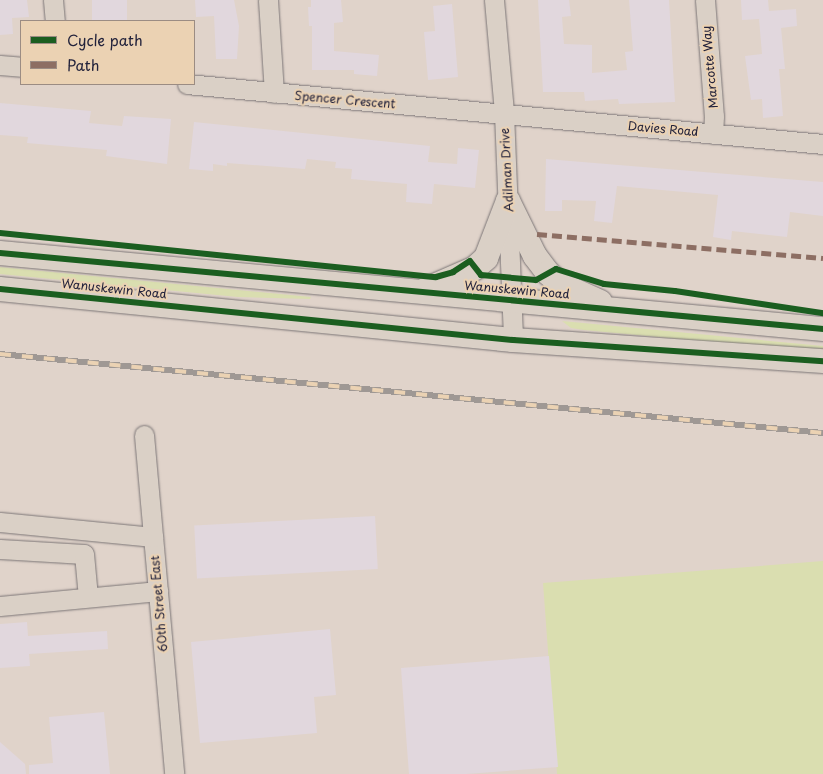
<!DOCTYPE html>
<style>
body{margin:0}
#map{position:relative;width:823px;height:774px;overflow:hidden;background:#e0d3ca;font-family:"Playpen Sans",sans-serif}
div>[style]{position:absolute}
.green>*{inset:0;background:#dadeb0}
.building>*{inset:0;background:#e1d7dd;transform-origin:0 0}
.roads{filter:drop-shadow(0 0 1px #7c7677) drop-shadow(0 0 1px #7c7677)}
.minor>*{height:19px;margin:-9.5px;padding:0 9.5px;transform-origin:9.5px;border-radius:9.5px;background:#dad0c6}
.major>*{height:24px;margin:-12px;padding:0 12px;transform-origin:12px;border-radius:12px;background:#dad0c6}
.rail>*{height:5.5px;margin-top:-2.75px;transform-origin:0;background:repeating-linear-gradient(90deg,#ebd2b3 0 11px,#9f9894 0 22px);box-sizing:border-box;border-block:1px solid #9f9894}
.quiet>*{height:5px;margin-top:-2.5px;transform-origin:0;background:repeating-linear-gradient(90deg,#8d6e63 0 10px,transparent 0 15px)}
.cycleway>*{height:6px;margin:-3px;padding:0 3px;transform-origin:3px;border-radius:3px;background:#1b5e20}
span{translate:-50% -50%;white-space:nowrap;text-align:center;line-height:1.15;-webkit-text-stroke:4px #ebd2b3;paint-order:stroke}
.street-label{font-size:12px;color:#22223b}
.legend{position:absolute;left:20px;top:20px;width:175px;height:65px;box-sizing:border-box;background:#ebd2b3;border:1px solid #9b8c83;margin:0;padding:6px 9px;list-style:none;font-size:15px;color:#22223b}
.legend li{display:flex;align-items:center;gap:10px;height:25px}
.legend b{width:25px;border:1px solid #9b8c83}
</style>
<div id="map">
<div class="green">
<i style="clip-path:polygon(0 267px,311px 297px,310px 299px,238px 297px,0 274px)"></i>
<i style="clip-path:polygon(562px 321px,823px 346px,823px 353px,584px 330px,571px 328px)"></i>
<i style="clip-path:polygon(823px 561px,823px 774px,557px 774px,543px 583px)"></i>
</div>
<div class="building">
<i style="clip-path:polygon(0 0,27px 0,29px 17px,12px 18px,13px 34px,0 35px)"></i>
<i style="left:92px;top:0;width:35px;height:21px"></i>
<i style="clip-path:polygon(195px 0,234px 0,239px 26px,237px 59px,216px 59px,214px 16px,196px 17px)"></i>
<i style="clip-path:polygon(311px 0,341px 0,343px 22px,334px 23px,334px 51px,379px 55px,377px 76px,354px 74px,354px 70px,312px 70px,312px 26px,309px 26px,308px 7px,311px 7px)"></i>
<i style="clip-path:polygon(538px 0,569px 0,571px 16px,562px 17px,564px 44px,592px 45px,592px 73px,627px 70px,625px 52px,633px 51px,629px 0,669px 0,675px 102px,619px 104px,618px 99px,585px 101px,584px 92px,543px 92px)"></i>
<i style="clip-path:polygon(741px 0,768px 0,769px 11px,796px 9px,797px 26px,781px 28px,785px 69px,779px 69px,783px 116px,763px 118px,762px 99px,751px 100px,745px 56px,762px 54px,759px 19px,742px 20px)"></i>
<i style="clip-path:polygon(452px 4px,458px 77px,428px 80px,424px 32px,435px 31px,433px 6px)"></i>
<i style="clip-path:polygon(0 103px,91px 111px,89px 123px,122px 126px,124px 116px,171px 119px,167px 164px,106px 156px,107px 150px,27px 143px,28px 137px,0 135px)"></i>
<i style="clip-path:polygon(194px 122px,430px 146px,428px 162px,457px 164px,458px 148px,479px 150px,475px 188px,434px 184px,432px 204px,406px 202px,407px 184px,351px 179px,352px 169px,335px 168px,336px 162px,307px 159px,305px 169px,227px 163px,227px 166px,213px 164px,213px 171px,189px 169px)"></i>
<i style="clip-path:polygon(546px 159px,823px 182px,823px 216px,790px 212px,787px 237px,732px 231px,731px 240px,713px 237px,718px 195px,617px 186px,612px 223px,594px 221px,596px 201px,562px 200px,562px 211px,545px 211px)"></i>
<i style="left:375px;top:516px;width:53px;height:181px;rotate:87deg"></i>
<i style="clip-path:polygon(27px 622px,28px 636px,107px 631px,108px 649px,29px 654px,30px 666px,0 668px,0 624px)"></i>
<i style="clip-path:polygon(330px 629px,336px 695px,314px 697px,317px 733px,200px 743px,191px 642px)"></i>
<i style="clip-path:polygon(549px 656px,558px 767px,466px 774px,409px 774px,401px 668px)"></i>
<i style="clip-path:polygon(104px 712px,110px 774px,29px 774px,29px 765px,53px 763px,49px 717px)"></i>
<i style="clip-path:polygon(0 742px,25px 764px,26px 774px,0 774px)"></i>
</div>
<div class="roads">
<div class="minor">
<i style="left:53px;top:0;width:21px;rotate:85deg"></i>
<i style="left:268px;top:0;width:93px;rotate:86.3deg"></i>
<i style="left:494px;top:0;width:113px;rotate:84.9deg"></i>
<i style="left:504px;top:113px;width:227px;rotate:87.7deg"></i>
<i style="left:705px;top:0;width:116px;rotate:85.6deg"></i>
<i style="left:714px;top:116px;width:18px;rotate:93deg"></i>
<i style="left:0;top:65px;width:21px;rotate:5deg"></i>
<i style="left:187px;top:84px;width:639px;rotate:5.39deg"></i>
<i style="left:144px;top:435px;width:340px;rotate:84.9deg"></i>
<i style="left:0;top:522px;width:154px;rotate:5.6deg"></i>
<i style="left:0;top:549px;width:84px;rotate:3.4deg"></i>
<i style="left:84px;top:554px;width:43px;rotate:84.7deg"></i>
<i style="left:0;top:606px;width:159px;rotate:-5.4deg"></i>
</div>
<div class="major">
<i style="left:508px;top:201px;width:61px;rotate:63.9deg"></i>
<i style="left:535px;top:256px;width:21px;rotate:53deg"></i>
<i style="left:548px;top:273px;width:16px;rotate:43deg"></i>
<i style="left:560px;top:284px;width:44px;rotate:24.2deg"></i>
<i style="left:0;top:253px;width:827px;rotate:5.28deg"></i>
<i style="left:0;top:289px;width:516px;rotate:5.68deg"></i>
<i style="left:513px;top:340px;width:311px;rotate:3.9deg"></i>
<i style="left:425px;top:290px;width:55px;rotate:-23.7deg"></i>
<i style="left:475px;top:268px;width:15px;rotate:-42deg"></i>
<i style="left:486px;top:258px;width:61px;rotate:-68.9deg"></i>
</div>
</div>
<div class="rail">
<i style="left:0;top:354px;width:827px;rotate:5.48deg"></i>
</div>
<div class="quiet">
<i style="left:537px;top:234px;width:287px;rotate:4.8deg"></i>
</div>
<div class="cycleway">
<i style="left:0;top:233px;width:438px;rotate:5.8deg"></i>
<i style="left:436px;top:277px;width:18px;rotate:-16deg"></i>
<i style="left:453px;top:272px;width:20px;rotate:-33deg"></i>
<i style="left:470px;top:261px;width:18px;rotate:52deg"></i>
<i style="left:481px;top:275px;width:55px;rotate:5.2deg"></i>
<i style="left:536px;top:280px;width:23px;rotate:-29deg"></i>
<i style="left:556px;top:269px;width:50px;rotate:17.4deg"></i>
<i style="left:604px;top:284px;width:71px;rotate:5.6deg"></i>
<i style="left:675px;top:291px;width:150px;rotate:8.5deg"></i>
<i style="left:0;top:253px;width:827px;rotate:5.28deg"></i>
<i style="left:0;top:289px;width:516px;rotate:5.68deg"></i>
<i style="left:513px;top:340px;width:311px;rotate:3.9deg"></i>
</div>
<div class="street-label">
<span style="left:710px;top:67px;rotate:-95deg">Marcotte Way</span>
<span style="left:345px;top:100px;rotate:5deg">Spencer Crescent</span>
<span style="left:663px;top:129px;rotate:5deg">Davies Road</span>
<span style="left:507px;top:170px;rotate:-93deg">Adilman Drive</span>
<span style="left:114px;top:289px;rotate:6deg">Wanuskewin Road</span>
<span style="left:517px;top:290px;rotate:5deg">Wanuskewin Road</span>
<span style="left:159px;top:604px;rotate:-95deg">60th Street East</span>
</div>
<ul class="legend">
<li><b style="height:6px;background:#1b5e20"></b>Cycle path</li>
<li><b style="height:6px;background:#8d6e63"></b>Path</li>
</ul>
</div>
